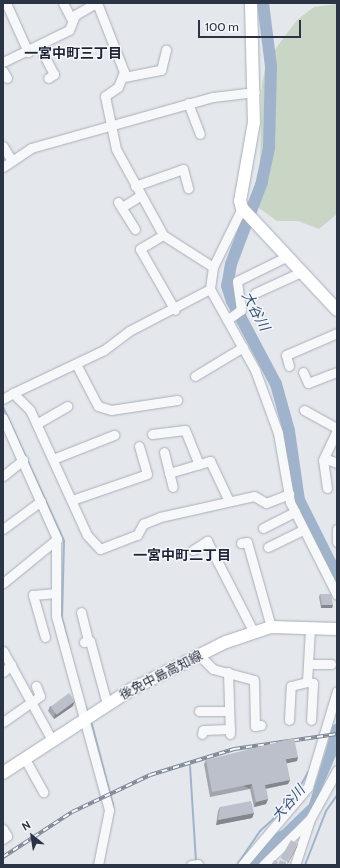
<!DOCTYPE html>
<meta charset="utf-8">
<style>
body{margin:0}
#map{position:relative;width:340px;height:868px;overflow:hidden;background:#e4e7ec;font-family:Cabin,"Noto Sans JP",sans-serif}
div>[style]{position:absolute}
.green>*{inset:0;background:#c9d6c5}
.water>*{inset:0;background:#9fb4cc}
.stream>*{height:2px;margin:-1px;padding:0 1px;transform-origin:1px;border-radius:1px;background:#9fb4cc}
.river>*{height:12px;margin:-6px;padding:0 6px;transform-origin:6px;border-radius:6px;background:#9fb4cc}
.roads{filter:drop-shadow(0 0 1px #a9aeb7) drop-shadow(0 0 1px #a9aeb7)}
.minor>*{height:9px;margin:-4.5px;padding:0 4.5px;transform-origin:4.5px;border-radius:4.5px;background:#f7f8fa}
.major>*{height:12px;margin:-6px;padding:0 6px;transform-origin:6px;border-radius:6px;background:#fff}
.rail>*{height:3.5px;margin-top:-1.75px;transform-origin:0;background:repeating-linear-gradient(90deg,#f4f6f9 0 6px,#7d8696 0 12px);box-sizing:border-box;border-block:1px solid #7d8696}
.wall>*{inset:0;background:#a1a5ae}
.shaded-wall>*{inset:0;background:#83868d;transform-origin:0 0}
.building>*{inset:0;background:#bbc0ca;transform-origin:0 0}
span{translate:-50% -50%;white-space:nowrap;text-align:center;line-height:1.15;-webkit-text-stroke:3px #f4f6f9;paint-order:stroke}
.street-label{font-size:13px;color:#2b3445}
.neighbourhood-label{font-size:14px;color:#1d2536;font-weight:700}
.water-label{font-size:14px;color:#34527a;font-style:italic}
.frame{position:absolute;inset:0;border:4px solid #2b3445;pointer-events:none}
.north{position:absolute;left:12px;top:816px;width:40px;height:40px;-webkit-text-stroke:3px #f4f6f9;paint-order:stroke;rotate:330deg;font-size:11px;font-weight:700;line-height:16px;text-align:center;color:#2b3445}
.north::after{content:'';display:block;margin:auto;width:14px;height:18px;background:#2b3445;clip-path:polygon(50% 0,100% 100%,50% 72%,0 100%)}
.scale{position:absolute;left:198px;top:20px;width:103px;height:18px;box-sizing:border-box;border:2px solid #2b3445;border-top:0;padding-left:5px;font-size:12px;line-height:14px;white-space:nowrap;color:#2b3445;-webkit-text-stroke:3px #f4f6f9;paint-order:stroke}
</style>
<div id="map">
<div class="green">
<i style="clip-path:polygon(337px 4px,337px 214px,319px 229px,298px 221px,277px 221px,259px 208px,262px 84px,267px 60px,297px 20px,314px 7px)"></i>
</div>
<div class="water">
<i style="clip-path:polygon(330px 737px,337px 737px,337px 753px,313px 809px,259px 865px,248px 865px,272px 835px,282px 830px,309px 804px)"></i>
</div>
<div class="stream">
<i style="left:3px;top:407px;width:147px;rotate:65.5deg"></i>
<i style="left:64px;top:541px;width:77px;rotate:91.5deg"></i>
<i style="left:62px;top:618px;width:25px;rotate:76deg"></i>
<i style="left:84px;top:704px;width:10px;rotate:66deg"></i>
<i style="left:91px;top:721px;width:87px;rotate:75.3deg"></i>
<i style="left:113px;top:805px;width:46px;rotate:100.1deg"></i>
<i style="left:190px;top:766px;width:95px;rotate:86.4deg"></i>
<i style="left:296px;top:794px;width:25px;rotate:-61deg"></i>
<i style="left:237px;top:865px;width:41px;rotate:-55.9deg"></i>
<i style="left:260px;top:831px;width:31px;rotate:-42deg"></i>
<i style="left:305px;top:865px;width:58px;rotate:-68.7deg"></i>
<i style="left:326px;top:811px;width:19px;rotate:-55deg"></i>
</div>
<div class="river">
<i style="left:263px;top:3px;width:64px;rotate:82.8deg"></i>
<i style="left:271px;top:66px;width:82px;rotate:91.4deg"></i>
<i style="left:269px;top:148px;width:35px;rotate:102deg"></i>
<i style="left:262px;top:182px;width:88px;rotate:110.7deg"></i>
<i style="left:231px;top:264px;width:22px;rotate:100deg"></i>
<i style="left:227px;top:286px;width:16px;rotate:72deg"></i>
<i style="left:232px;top:301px;width:94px;rotate:62.1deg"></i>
<i style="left:276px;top:384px;width:49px;rotate:74.5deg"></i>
<i style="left:289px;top:431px;width:70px;rotate:81.8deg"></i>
<i style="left:299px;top:500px;width:85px;rotate:63.4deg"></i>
<i style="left:332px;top:752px;width:23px;rotate:-77deg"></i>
</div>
<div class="roads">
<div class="minor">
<i style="left:6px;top:3px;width:54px;rotate:65.8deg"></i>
<i style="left:63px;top:3px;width:19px;rotate:62deg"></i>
<i style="left:97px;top:3px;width:74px;rotate:68.6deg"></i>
<i style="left:124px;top:72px;width:16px;rotate:112deg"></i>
<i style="left:118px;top:87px;width:16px;rotate:145deg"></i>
<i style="left:105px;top:96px;width:54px;rotate:78.3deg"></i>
<i style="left:116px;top:149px;width:98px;rotate:61.3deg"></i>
<i style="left:163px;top:235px;width:59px;rotate:32.6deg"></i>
<i style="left:39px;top:46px;width:32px;rotate:62deg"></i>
<i style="left:54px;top:74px;width:7px;rotate:146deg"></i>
<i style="left:3px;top:62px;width:73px;rotate:-25.9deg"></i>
<i style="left:69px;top:30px;width:16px;rotate:-68deg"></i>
<i style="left:75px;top:15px;width:24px;rotate:-30deg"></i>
<i style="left:3px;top:71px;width:8px;rotate:60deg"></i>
<i style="left:124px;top:77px;width:38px;rotate:-11deg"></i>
<i style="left:161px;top:70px;width:21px;rotate:-76deg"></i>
<i style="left:188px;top:103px;width:33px;rotate:69deg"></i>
<i style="left:3px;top:146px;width:17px;rotate:59deg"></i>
<i style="left:3px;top:167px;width:34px;rotate:-34deg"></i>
<i style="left:31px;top:148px;width:189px;rotate:-15.7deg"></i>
<i style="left:213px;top:97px;width:42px;rotate:-6.8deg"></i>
<i style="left:135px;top:186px;width:51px;rotate:-19.5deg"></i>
<i style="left:183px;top:169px;width:20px;rotate:75deg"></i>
<i style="left:118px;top:202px;width:32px;rotate:58deg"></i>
<i style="left:122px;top:207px;width:22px;rotate:-32deg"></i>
<i style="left:242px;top:208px;width:66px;rotate:116.2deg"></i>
<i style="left:213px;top:267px;width:22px;rotate:98deg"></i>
<i style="left:210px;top:289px;width:93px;rotate:60.9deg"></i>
<i style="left:255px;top:370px;width:67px;rotate:69.9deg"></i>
<i style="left:278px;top:433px;width:70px;rotate:80.1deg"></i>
<i style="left:290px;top:502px;width:104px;rotate:63.2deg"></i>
<i style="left:163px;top:235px;width:27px;rotate:149deg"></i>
<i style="left:140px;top:249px;width:70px;rotate:60.2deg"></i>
<i style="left:255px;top:293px;width:51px;rotate:-24.5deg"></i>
<i style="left:227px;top:320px;width:17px;rotate:-36deg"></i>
<i style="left:241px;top:310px;width:29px;rotate:-98deg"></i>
<i style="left:237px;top:281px;width:55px;rotate:-26.1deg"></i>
<i style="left:76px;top:364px;width:47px;rotate:62.4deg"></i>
<i style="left:98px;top:406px;width:14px;rotate:17deg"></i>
<i style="left:111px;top:410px;width:67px;rotate:-8.6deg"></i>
<i style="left:289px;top:366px;width:11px;rotate:-105deg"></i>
<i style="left:286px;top:355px;width:56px;rotate:-23.3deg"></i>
<i style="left:303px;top:372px;width:12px;rotate:66deg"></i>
<i style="left:308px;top:383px;width:31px;rotate:-21deg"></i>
<i style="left:195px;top:376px;width:56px;rotate:-31.1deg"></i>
<i style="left:13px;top:393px;width:101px;rotate:-25.3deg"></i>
<i style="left:104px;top:350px;width:31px;rotate:-37deg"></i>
<i style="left:129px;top:331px;width:91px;rotate:-27.4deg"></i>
<i style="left:3px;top:399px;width:12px;rotate:-31deg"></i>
<i style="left:13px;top:393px;width:24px;rotate:45deg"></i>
<i style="left:30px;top:410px;width:137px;rotate:65.5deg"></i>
<i style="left:87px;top:535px;width:19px;rotate:47deg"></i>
<i style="left:100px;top:549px;width:40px;rotate:-21deg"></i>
<i style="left:137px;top:535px;width:13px;rotate:-61deg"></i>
<i style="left:143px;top:524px;width:18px;rotate:-22deg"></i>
<i style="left:160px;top:517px;width:96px;rotate:-12.6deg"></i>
<i style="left:254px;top:496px;width:14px;rotate:30deg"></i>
<i style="left:266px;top:503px;width:25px;rotate:-21deg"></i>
<i style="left:304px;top:410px;width:38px;rotate:29deg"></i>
<i style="left:3px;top:418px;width:133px;rotate:65.9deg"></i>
<i style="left:57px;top:539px;width:70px;rotate:140.8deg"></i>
<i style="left:38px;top:423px;width:34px;rotate:-30deg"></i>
<i style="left:152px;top:434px;width:33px;rotate:-7deg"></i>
<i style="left:185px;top:430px;width:37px;rotate:68deg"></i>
<i style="left:164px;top:452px;width:36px;rotate:76deg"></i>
<i style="left:324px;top:458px;width:14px;rotate:21deg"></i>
<i style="left:53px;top:459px;width:66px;rotate:-21.5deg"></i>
<i style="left:169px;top:473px;width:43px;rotate:-16.3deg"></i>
<i style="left:210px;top:461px;width:44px;rotate:64.6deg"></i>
<i style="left:3px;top:476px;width:26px;rotate:-39deg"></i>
<i style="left:327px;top:488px;width:28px;rotate:-98deg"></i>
<i style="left:323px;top:460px;width:33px;rotate:-65deg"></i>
<i style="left:72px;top:500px;width:79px;rotate:-19.1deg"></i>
<i style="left:147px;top:474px;width:29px;rotate:-106deg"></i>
<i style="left:263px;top:528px;width:36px;rotate:-27deg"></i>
<i style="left:3px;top:529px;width:47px;rotate:-36.4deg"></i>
<i style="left:337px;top:529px;width:13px;rotate:90deg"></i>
<i style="left:56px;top:543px;width:73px;rotate:90deg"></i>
<i style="left:56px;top:616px;width:201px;rotate:74.7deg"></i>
<i style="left:109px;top:810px;width:56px;rotate:101.3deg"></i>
<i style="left:241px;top:543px;width:6px;rotate:-9deg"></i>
<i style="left:247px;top:542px;width:88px;rotate:74.2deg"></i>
<i style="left:268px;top:547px;width:39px;rotate:-26deg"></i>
<i style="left:193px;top:550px;width:17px;rotate:-33deg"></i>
<i style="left:207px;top:541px;width:101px;rotate:62.9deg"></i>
<i style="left:81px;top:612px;width:30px;rotate:76deg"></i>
<i style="left:45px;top:637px;width:44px;rotate:-105.9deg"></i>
<i style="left:33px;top:595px;width:23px;rotate:-5deg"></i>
<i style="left:84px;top:642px;width:6px;rotate:-9deg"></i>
<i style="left:90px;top:641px;width:65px;rotate:74.9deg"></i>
<i style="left:3px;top:651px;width:102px;rotate:61.2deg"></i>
<i style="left:200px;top:656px;width:18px;rotate:45deg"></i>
<i style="left:213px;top:669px;width:42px;rotate:15deg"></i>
<i style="left:254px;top:680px;width:46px;rotate:88.8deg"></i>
<i style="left:255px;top:726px;width:6px;rotate:-9deg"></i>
<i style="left:309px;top:664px;width:22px"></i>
<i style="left:3px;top:672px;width:11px;rotate:-41deg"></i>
<i style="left:228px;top:672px;width:62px;rotate:88.2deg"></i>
<i style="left:307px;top:682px;width:6px;rotate:9deg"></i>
<i style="left:313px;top:683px;width:37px;rotate:93deg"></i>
<i style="left:199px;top:711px;width:30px"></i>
<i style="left:289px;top:720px;width:34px;rotate:-87deg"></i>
<i style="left:291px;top:686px;width:16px;rotate:-14deg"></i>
<i style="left:307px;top:682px;width:53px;rotate:-86.8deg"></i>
<i style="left:3px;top:722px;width:45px;rotate:-35.1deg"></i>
<i style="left:40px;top:696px;width:11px;rotate:-112deg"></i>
<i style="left:202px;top:734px;width:4px;rotate:-76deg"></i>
<i style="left:203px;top:730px;width:27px;rotate:-2deg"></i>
<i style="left:25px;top:759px;width:38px;rotate:61deg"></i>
<i style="left:3px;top:829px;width:8px;rotate:60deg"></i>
<i style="left:7px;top:836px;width:5px;rotate:143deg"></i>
<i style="left:191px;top:865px;width:7px;rotate:-8deg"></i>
<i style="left:242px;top:865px;width:102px;rotate:-49.8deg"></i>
<i style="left:308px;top:787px;width:100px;rotate:-73.2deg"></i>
<i style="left:263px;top:865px;width:64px;rotate:-44.4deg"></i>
<i style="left:295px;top:865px;width:48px;rotate:-71.9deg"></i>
<i style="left:310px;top:819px;width:56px;rotate:-61.1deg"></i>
</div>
<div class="major">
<i style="left:251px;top:3px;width:119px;rotate:88.6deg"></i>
<i style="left:254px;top:122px;width:80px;rotate:100deg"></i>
<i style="left:240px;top:201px;width:7px;rotate:74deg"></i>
<i style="left:242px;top:208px;width:139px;rotate:47deg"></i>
<i style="left:3px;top:773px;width:154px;rotate:-33.1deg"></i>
<i style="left:132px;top:689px;width:105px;rotate:-26.6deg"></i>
<i style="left:226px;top:642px;width:47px;rotate:-18.4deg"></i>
<i style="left:271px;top:627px;width:66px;rotate:1.7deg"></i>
</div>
</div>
<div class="rail">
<i style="left:3px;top:857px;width:82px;rotate:-33.1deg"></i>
<i style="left:72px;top:812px;width:86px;rotate:-25.4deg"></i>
<i style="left:150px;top:775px;width:88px;rotate:-17.2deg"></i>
<i style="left:234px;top:749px;width:104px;rotate:-8.3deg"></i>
</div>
<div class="wall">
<i style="clip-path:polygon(320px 594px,333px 605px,332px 608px,321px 608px,319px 597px)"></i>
<i style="clip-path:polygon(50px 706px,73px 706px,54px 719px,48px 711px)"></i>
<i style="clip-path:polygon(206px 760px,297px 761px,286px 763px,290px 780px,288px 784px,266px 789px,268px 799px,266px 804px,254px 807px,250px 789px,210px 797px,204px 764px)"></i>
<i style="clip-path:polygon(220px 807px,254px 813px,252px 818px,216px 825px,218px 811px)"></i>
</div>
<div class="shaded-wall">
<i style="clip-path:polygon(322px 605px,333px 605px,332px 608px,321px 608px)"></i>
<i style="clip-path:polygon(75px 701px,73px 706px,54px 719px,55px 714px)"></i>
<i style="clip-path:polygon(298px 757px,297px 761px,284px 764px,286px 759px)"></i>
<i style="clip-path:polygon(290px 780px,288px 784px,263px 789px,265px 785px)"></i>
<i style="left:252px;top:784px;width:5px;height:41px;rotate:112deg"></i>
<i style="clip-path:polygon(268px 799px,266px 804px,254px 807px,256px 802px)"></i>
<i style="clip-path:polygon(254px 813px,252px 818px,216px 825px,218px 820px)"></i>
<i style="clip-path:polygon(298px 844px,297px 847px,287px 865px,288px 862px)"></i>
</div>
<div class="building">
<i style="clip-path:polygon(320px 594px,331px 594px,333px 605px,322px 605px)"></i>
<i style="left:69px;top:693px;width:10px;height:23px;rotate:53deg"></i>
<i style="clip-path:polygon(294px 738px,298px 757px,286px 759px,290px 780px,265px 785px,268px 799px,256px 802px,252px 784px,212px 792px,206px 760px)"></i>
<i style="clip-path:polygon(251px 801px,254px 813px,218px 820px,220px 807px)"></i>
<i style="left:291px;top:840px;width:8px;height:21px;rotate:30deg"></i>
<i style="clip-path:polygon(274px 860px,278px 862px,277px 865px,272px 865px)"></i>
<i style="clip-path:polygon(280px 860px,286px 862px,286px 865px,278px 865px)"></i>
</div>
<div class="street-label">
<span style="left:161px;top:675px;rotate:-27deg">後免中島高知線</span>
</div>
<div class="neighbourhood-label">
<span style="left:73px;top:53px">一宮中町三丁目</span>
<span style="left:182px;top:555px">一宮中町二丁目</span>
</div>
<div class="water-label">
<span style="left:256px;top:311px;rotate:62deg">大谷川</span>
<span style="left:288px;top:803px;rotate:-49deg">大谷川</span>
</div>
<div class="frame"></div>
<div class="north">N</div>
<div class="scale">100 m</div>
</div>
